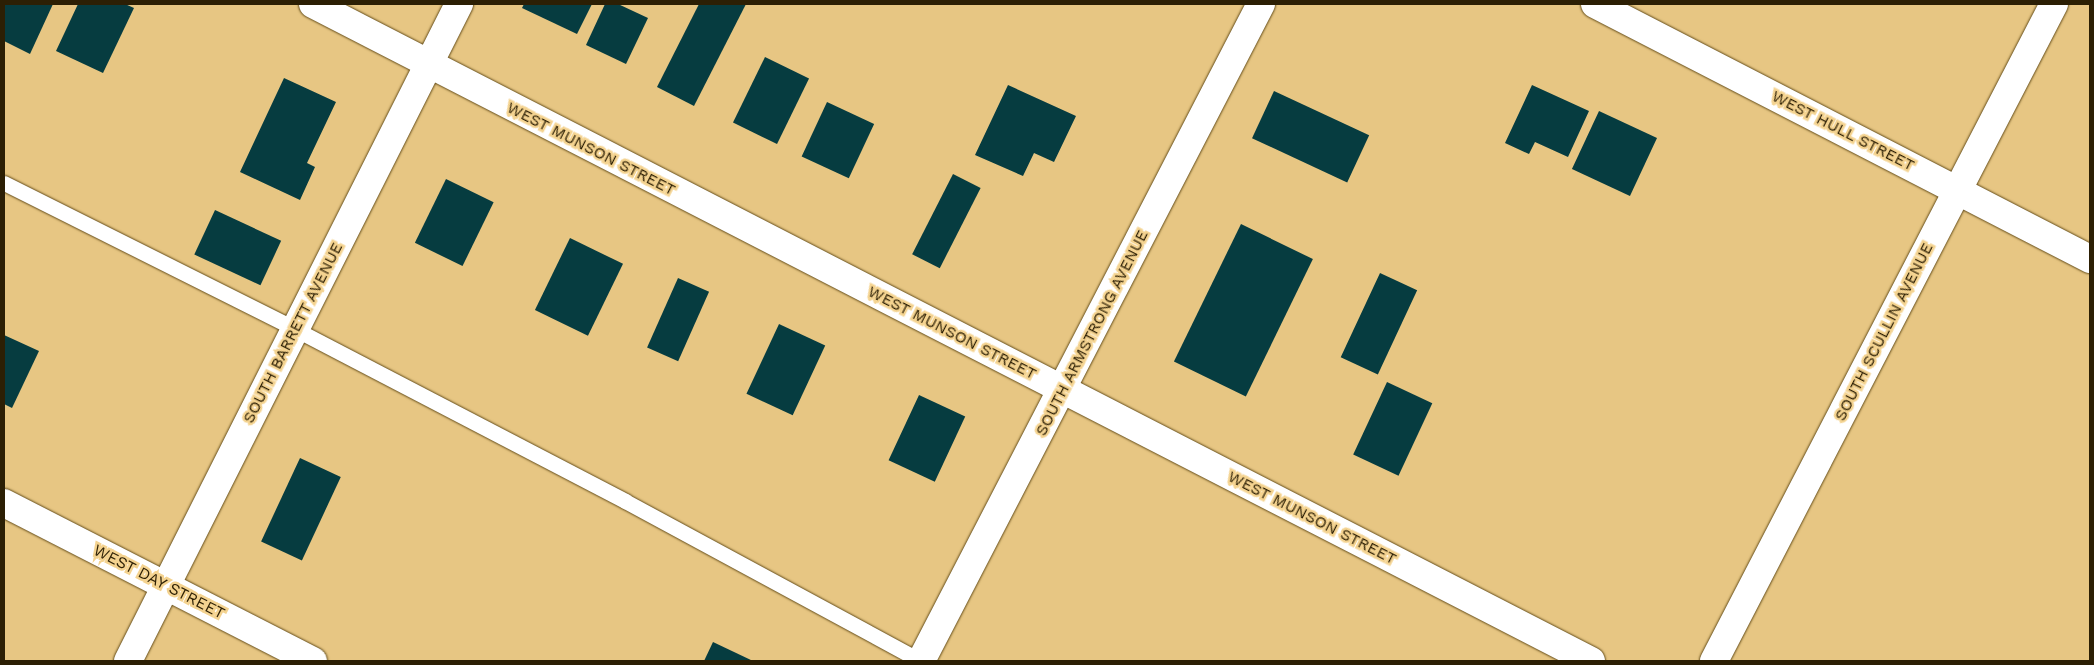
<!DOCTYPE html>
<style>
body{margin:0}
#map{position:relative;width:2094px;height:665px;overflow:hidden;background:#e7c683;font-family:"Work Sans",sans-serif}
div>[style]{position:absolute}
.building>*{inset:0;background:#063c40;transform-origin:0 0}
.roads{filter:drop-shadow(0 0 1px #644d1a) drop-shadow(0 0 1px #644d1a)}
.service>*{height:15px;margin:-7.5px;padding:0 7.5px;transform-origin:7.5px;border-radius:7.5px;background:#fff}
.minor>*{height:28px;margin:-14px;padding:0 14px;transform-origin:14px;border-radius:14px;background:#fff}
.tertiary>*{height:28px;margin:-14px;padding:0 14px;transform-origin:14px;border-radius:14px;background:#fff}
.primary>*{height:28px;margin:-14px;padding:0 14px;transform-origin:14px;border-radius:14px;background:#fff}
span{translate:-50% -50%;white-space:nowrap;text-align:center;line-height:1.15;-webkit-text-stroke:5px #f4d390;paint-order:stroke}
.street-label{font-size:16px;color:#2c1f04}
.frame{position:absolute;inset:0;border:5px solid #2c1f04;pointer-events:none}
</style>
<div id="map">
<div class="building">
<i style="clip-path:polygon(4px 4px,53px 4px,30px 54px,4px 41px)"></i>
<i style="clip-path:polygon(78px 4px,125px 4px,134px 8px,103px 73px,56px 51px)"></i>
<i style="clip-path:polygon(524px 4px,592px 4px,577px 34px,522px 8px)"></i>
<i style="clip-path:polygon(605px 4px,618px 4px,648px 18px,626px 64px,586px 45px)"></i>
<i style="clip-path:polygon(699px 4px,746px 4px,694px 106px,657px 87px)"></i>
<i style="left:765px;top:57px;width:49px;height:73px;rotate:26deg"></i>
<i style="clip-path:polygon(284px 78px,336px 102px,307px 163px,315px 167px,300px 200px,240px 172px)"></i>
<i style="clip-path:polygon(1008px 85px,1076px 116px,1054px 162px,1034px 153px,1023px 176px,975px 155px)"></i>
<i style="clip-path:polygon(1532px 85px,1589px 111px,1568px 157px,1535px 142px,1529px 154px,1505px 143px)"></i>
<i style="left:1274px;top:91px;width:105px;height:52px;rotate:25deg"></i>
<i style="left:827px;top:102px;width:52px;height:60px;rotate:25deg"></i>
<i style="left:1599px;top:111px;width:64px;height:64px;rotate:25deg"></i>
<i style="left:953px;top:174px;width:31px;height:90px;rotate:27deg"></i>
<i style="left:446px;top:179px;width:53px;height:71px;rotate:26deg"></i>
<i style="left:215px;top:210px;width:73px;height:49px;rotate:25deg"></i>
<i style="left:1241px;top:224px;width:80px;height:153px;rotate:26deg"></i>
<i style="left:570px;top:238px;width:59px;height:80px;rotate:26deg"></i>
<i style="left:1380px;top:273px;width:41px;height:93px;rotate:25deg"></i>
<i style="left:678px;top:278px;width:34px;height:76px;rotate:24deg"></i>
<i style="left:779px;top:324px;width:51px;height:77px;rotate:25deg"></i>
<i style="clip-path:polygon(4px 335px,39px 351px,12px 408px,4px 404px)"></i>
<i style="left:1387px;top:382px;width:50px;height:80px;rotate:25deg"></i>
<i style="left:919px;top:395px;width:51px;height:72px;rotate:25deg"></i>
<i style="left:300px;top:458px;width:45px;height:92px;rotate:25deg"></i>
<i style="clip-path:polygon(713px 642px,753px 661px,704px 661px)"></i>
</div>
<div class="roads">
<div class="service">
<i style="left:4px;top:183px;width:326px;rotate:26.6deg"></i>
<i style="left:295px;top:329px;width:372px;rotate:27.5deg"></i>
<i style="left:625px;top:501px;width:336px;rotate:28.4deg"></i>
</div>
<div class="minor">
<i style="left:313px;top:4px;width:1437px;rotate:27.21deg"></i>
<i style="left:1595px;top:4px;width:557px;rotate:27.26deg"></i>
<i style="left:128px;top:661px;width:736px;rotate:-63.26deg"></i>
<i style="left:1714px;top:661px;width:740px;rotate:-62.64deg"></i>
</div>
<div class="tertiary">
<i style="left:4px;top:503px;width:347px;rotate:27.1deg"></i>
</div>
<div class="primary">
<i style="left:921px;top:661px;width:740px;rotate:-62.64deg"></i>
</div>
</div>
<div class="street-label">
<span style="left:1843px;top:131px;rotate:27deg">WEST HULL STREET</span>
<span style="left:591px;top:149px;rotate:27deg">WEST MUNSON STREET</span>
<span style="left:1884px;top:332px;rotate:-63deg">SOUTH SCULLIN AVENUE</span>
<span style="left:293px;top:333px;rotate:-63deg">SOUTH BARRETT AVENUE</span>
<span style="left:952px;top:333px;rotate:27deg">WEST MUNSON STREET</span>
<span style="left:1092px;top:333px;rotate:-63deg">SOUTH ARMSTRONG AVENUE</span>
<span style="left:1312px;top:518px;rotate:27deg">WEST MUNSON STREET</span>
<span style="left:159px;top:582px;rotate:27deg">WEST DAY STREET</span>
</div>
<div class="frame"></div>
</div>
